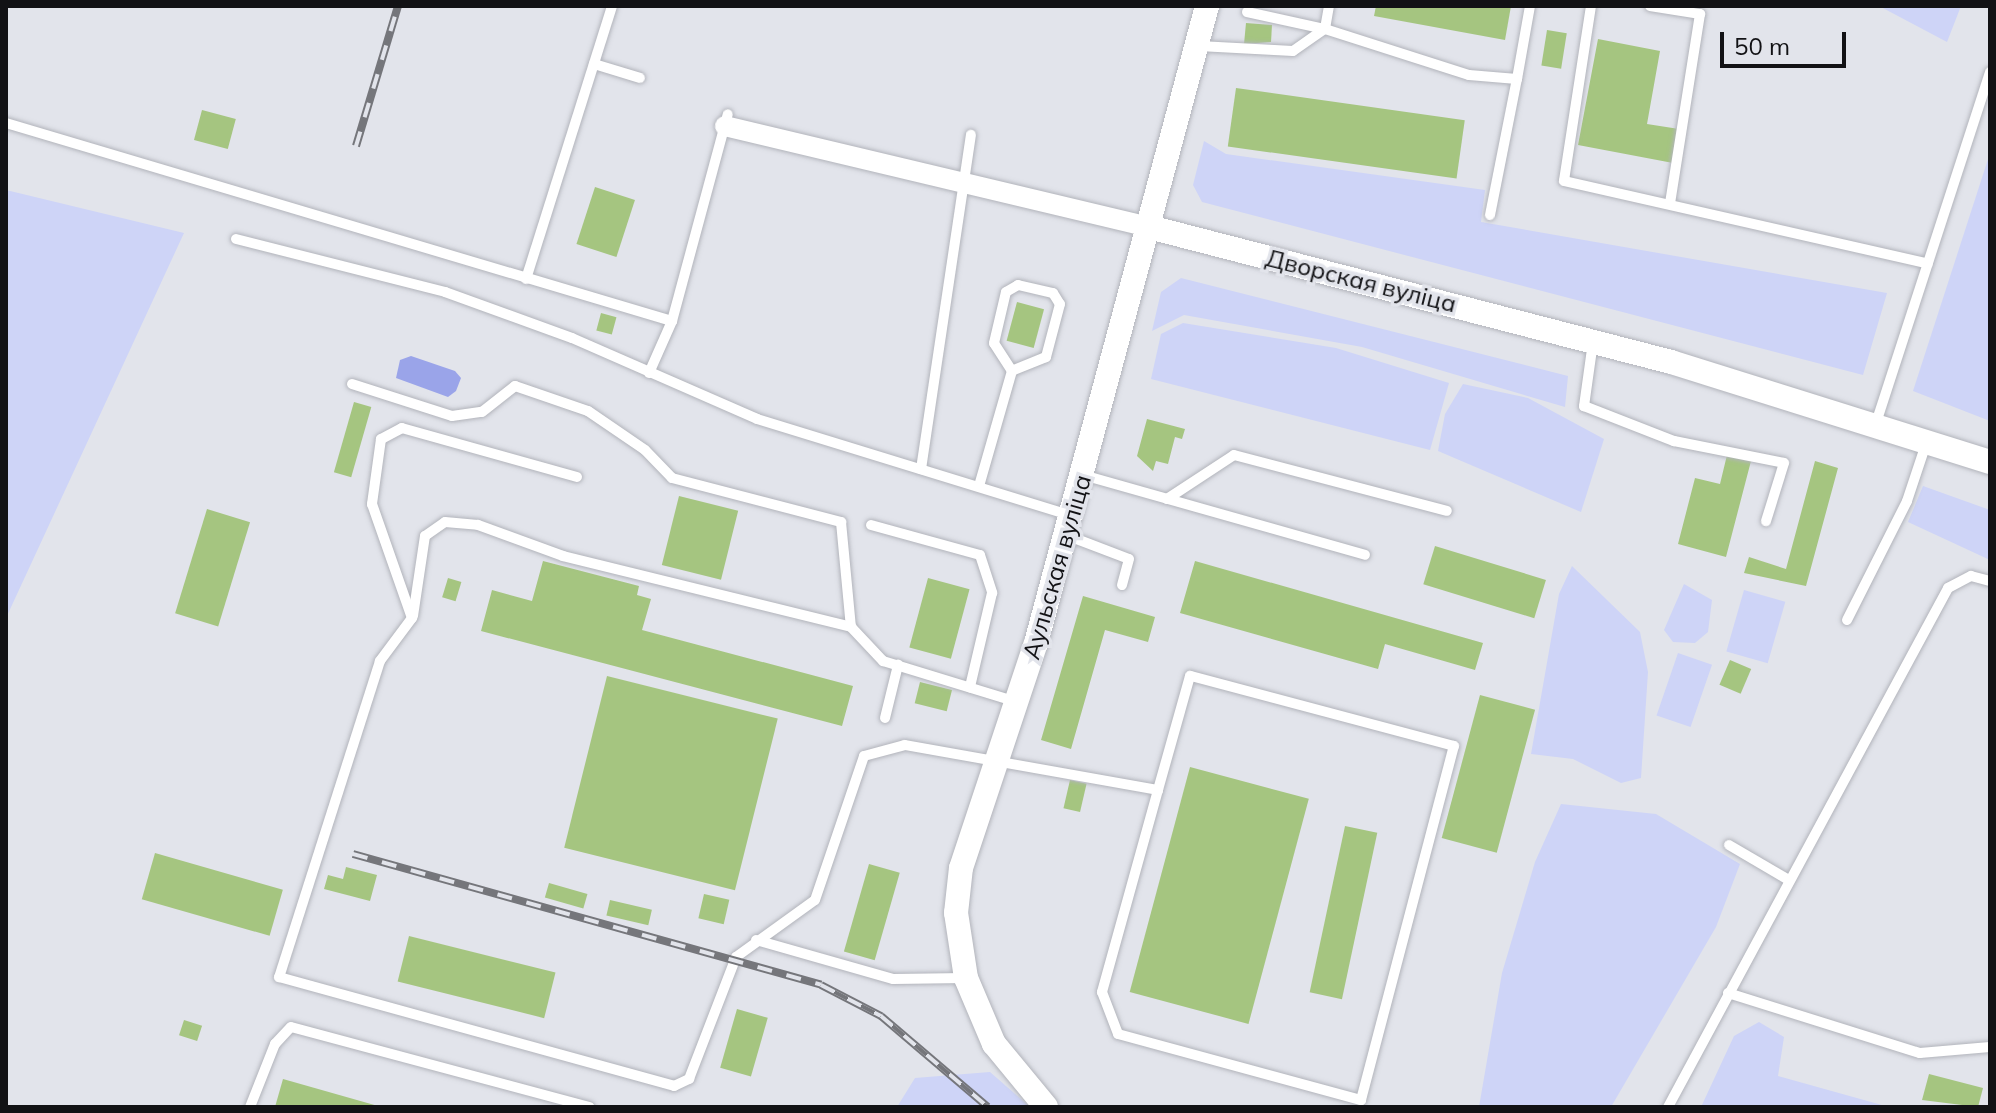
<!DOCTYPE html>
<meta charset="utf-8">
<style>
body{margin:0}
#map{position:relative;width:1996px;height:1113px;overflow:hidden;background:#e2e4eb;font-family:Mulish,sans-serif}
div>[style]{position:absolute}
.green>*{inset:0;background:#ced4f7;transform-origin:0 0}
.water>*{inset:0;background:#9aa4e9}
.building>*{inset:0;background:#a5c580;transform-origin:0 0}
.roads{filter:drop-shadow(0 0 2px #b2b4bb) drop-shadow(0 0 2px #b2b4bb)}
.service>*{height:10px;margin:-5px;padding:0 5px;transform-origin:5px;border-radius:5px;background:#fff}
.minor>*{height:20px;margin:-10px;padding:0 10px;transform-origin:10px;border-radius:10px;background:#fff}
.tertiary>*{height:24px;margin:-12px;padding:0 12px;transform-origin:12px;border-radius:12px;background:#fff}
.rail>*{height:8px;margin-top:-4px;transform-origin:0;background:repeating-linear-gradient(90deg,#e2e4eb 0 15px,#75767b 0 30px);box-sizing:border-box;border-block:2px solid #75767b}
span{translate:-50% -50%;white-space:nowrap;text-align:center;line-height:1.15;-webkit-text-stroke:7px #e2e4eb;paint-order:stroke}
.street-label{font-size:24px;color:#121215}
.frame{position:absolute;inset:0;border:8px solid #121215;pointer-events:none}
.scale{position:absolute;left:1720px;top:32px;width:126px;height:36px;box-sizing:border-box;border:4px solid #121215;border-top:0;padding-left:10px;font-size:24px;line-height:28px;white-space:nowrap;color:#121215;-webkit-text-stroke:6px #e2e4eb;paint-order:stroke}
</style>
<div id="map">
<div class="green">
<i style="clip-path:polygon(1879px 6px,1961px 6px,1947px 42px)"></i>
<i style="clip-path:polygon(1204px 141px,1226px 154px,1485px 190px,1481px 222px,1887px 293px,1863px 375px,1202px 202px,1193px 185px)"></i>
<i style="clip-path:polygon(1990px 153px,1990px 421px,1913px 391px)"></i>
<i style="clip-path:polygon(6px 190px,184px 233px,6px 618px)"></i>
<i style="clip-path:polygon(1181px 278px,1568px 376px,1565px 407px,1362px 347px,1184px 315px,1152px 331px,1161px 292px)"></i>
<i style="clip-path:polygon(1183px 323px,1336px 348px,1449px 383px,1430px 450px,1151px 379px,1161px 334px)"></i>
<i style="clip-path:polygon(1463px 384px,1528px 398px,1604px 439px,1581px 512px,1438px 451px,1445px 414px)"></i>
<i style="clip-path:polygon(1923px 486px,1990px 510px,1990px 560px,1908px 522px)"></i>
<i style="clip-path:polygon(1572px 566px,1640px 632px,1648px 672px,1641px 778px,1621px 783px,1573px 759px,1531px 754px,1559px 594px)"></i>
<i style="clip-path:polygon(1684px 584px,1712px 600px,1708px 632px,1695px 643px,1673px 642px,1664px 630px)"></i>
<i style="left:1744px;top:590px;width:43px;height:64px;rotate:16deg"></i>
<i style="left:1678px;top:653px;width:36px;height:66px;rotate:19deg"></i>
<i style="clip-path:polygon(1561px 804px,1656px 814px,1740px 864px,1716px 927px,1611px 1107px,1479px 1107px,1502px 973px,1535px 862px)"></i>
<i style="clip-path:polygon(1759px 1022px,1784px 1037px,1778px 1076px,1889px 1107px,1701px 1107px,1734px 1036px)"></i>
<i style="clip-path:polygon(990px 1072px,1030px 1107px,897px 1107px,915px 1078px)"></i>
</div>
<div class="water">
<i style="clip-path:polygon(411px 356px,455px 371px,461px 378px,456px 391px,448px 397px,396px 378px,400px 360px)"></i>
</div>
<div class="building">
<i style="clip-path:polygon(1376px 6px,1511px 6px,1505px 40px,1374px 16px)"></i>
<i style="clip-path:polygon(1246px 23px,1272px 25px,1271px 42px,1244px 44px)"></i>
<i style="left:1547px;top:30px;width:20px;height:36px;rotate:9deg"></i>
<i style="clip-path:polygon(1598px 39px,1660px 51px,1647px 124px,1679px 129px,1673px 163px,1578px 145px)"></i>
<i style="left:1236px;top:88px;width:231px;height:59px;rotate:8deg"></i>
<i style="left:202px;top:110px;width:35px;height:31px;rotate:15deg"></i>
<i style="left:595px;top:187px;width:42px;height:60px;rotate:18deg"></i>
<i style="left:1017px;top:302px;width:28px;height:40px;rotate:15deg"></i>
<i style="left:601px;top:313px;width:16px;height:18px;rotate:15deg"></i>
<i style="left:354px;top:402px;width:18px;height:73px;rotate:16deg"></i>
<i style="clip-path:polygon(1147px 419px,1185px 429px,1182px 439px,1175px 437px,1168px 464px,1156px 461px,1153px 471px,1137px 456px)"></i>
<i style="clip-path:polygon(1727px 455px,1751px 461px,1726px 557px,1678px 544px,1695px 478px,1720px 484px)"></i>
<i style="clip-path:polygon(1815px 461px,1838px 468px,1806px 586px,1744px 573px,1749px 557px,1786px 569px)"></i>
<i style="left:679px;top:496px;width:61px;height:71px;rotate:14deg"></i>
<i style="left:207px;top:509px;width:45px;height:109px;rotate:17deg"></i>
<i style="left:1435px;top:546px;width:116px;height:40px;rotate:17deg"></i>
<i style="clip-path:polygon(543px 561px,639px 586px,637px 595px,651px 599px,642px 630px,853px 686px,842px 726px,481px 631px,492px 590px,532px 601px)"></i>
<i style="clip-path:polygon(1195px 561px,1483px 643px,1475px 670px,1385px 644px,1378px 669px,1180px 613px)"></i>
<i style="left:448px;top:578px;width:14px;height:20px;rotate:17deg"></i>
<i style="left:928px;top:578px;width:43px;height:72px;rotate:15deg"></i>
<i style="clip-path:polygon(1083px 596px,1155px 617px,1148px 642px,1105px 630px,1071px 749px,1041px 740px)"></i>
<i style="left:1730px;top:660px;width:23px;height:27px;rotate:23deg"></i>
<i style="left:607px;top:676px;width:176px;height:177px;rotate:14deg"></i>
<i style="left:920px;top:682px;width:33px;height:22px;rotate:14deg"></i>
<i style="left:1480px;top:695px;width:57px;height:148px;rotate:15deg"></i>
<i style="left:1190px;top:767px;width:123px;height:233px;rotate:15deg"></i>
<i style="left:1070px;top:780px;width:17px;height:29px;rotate:13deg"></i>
<i style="left:1345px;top:826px;width:33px;height:170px;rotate:12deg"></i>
<i style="left:155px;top:853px;width:133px;height:48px;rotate:16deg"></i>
<i style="left:869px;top:864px;width:32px;height:91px;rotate:16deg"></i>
<i style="clip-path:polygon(346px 867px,377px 875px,370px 901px,324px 889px,328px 875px,343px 879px)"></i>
<i style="left:549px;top:883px;width:40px;height:15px;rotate:16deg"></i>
<i style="left:704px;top:894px;width:26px;height:25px;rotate:13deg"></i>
<i style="left:610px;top:900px;width:43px;height:16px;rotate:13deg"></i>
<i style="left:409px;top:936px;width:151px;height:47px;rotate:14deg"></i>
<i style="left:737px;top:1009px;width:32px;height:61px;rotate:16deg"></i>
<i style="left:184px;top:1020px;width:19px;height:16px;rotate:18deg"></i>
<i style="clip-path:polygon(1929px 1074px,1983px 1088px,1978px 1107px,1922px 1100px)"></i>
<i style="clip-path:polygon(283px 1079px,378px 1106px,378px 1107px,275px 1107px)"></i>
</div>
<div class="roads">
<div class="service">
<i style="left:1329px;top:6px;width:23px;rotate:100deg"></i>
<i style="left:1325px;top:29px;width:151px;rotate:17.7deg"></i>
<i style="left:1469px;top:75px;width:48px;rotate:4.8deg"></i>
<i style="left:1517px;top:79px;width:74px;rotate:-79.9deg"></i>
<i style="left:1591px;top:6px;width:177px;rotate:98.8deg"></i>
<i style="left:1564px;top:181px;width:373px;rotate:12.8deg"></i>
<i style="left:1650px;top:6px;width:51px;rotate:9.1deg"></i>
<i style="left:1700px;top:14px;width:191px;rotate:99deg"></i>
<i style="left:1247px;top:12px;width:80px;rotate:12.3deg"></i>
<i style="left:1199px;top:46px;width:94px;rotate:3deg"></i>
<i style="left:1293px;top:51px;width:39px;rotate:-35deg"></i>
<i style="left:594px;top:64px;width:48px;rotate:16.9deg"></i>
<i style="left:6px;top:123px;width:695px;rotate:16.56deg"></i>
<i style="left:1490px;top:215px;width:139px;rotate:-78.8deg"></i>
<i style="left:236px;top:239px;width:216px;rotate:14.2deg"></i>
<i style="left:445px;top:292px;width:135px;rotate:19.9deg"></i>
<i style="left:572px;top:338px;width:202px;rotate:23.6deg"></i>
<i style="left:757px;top:419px;width:330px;rotate:17.1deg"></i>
<i style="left:526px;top:279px;width:286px;rotate:-72.5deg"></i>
<i style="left:1593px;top:342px;width:65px;rotate:98deg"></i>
<i style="left:1584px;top:406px;width:97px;rotate:21.3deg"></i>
<i style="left:1674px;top:441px;width:112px;rotate:11.3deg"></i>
<i style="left:1784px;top:463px;width:61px;rotate:107.2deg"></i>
<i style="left:649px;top:373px;width:57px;rotate:-66.1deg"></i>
<i style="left:672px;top:321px;width:214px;rotate:-74.9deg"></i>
<i style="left:352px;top:384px;width:105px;rotate:17.7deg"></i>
<i style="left:452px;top:416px;width:30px;rotate:-8deg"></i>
<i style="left:482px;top:412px;width:42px;rotate:-38.2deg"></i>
<i style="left:515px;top:386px;width:77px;rotate:18.9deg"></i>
<i style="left:588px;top:411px;width:69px;rotate:34.4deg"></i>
<i style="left:645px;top:450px;width:39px;rotate:46deg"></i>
<i style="left:672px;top:478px;width:175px;rotate:14.6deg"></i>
<i style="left:841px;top:522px;width:105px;rotate:84.6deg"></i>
<i style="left:1876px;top:423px;width:369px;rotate:-72deg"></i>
<i style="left:921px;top:469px;width:338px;rotate:-81.5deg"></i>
<i style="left:1083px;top:475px;width:293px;rotate:15.8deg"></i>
<i style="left:577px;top:477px;width:182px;rotate:-164.4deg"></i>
<i style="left:402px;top:428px;width:24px;rotate:152deg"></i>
<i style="left:381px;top:439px;width:66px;rotate:97.9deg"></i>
<i style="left:372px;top:504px;width:121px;rotate:70.7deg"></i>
<i style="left:412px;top:618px;width:54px;rotate:126.7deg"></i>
<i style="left:380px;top:661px;width:332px;rotate:107.7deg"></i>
<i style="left:279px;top:977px;width:410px;rotate:15.4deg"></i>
<i style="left:674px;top:1086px;width:17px;rotate:-25deg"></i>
<i style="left:689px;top:1079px;width:131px;rotate:-68.9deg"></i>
<i style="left:736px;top:957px;width:97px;rotate:-35.8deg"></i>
<i style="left:815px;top:900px;width:152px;rotate:-71.2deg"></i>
<i style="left:864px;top:756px;width:42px;rotate:-15deg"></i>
<i style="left:905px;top:745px;width:257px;rotate:10.1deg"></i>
<i style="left:1158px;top:790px;width:210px;rotate:105.5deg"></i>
<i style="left:1102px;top:992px;width:45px;rotate:69.1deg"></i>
<i style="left:1118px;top:1034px;width:252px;rotate:15.2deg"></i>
<i style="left:1361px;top:1100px;width:366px;rotate:-75.3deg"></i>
<i style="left:1454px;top:746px;width:273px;rotate:-165.1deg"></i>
<i style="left:1190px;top:676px;width:118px;rotate:105.7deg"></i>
<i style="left:979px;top:486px;width:120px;rotate:-74deg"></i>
<i style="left:1012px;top:371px;width:33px;rotate:-123deg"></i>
<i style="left:994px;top:343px;width:52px;rotate:-76.8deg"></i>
<i style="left:1006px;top:292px;width:14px;rotate:-30deg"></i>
<i style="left:1018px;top:285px;width:36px;rotate:13deg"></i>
<i style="left:1053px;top:293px;width:13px;rotate:58deg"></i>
<i style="left:1060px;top:304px;width:55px;rotate:104.8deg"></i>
<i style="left:1046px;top:357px;width:37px;rotate:158deg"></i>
<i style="left:1167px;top:499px;width:80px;rotate:-33.3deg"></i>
<i style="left:1234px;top:455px;width:220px;rotate:14.7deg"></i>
<i style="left:871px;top:525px;width:113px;rotate:15.4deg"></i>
<i style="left:980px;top:555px;width:40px;rotate:72deg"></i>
<i style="left:992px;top:593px;width:97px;rotate:103.2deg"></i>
<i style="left:1066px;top:535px;width:67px;rotate:20.9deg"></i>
<i style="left:1129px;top:559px;width:27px;rotate:105deg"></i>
<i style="left:413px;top:616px;width:81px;rotate:-81.5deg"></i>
<i style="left:425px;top:536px;width:24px;rotate:-35deg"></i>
<i style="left:445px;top:522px;width:33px;rotate:5deg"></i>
<i style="left:478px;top:525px;width:90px;rotate:20deg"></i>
<i style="left:563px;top:556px;width:297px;rotate:13.8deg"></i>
<i style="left:851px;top:627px;width:47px;rotate:46.7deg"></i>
<i style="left:883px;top:661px;width:140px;rotate:17deg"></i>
<i style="left:1847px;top:620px;width:133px;rotate:-63.2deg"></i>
<i style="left:1907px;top:501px;width:63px;rotate:-71.6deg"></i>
<i style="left:885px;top:718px;width:55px;rotate:-76.2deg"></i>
<i style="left:1729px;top:845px;width:67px;rotate:30.4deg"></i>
<i style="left:756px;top:940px;width:142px;rotate:15.9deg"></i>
<i style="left:893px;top:979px;width:73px;rotate:-0.8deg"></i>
<i style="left:1728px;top:993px;width:201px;rotate:17.4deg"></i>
<i style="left:1920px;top:1053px;width:70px;rotate:-4.9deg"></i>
<i style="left:250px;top:1107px;width:68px;rotate:-68.4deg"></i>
<i style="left:275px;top:1044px;width:23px;rotate:-47deg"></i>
<i style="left:291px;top:1027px;width:309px;rotate:15deg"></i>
<i style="left:1668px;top:1107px;width:590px;rotate:-61.65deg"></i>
<i style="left:1948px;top:588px;width:26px;rotate:-28deg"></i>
<i style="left:1971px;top:576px;width:20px;rotate:15deg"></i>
</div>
<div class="minor">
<i style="left:725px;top:126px;width:440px;rotate:13.4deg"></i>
</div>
<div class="tertiary">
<i style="left:1153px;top:228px;width:535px;rotate:14.5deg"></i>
<i style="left:1671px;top:362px;width:334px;rotate:17.4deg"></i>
<i style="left:1046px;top:1107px;width:82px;rotate:-129.5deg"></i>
<i style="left:994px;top:1044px;width:72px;rotate:-113deg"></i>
<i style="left:966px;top:978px;width:66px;rotate:-98.7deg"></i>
<i style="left:956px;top:913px;width:45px;rotate:-83.7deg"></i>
<i style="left:961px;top:868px;width:237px;rotate:-71.6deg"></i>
<i style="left:1036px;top:643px;width:660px;rotate:-74.97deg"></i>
</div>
</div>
<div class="rail">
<i style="left:356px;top:146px;width:146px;rotate:-73.3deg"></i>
<i style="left:353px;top:854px;width:486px;rotate:15.6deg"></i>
<i style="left:821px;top:985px;width:68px;rotate:27.3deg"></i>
<i style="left:881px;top:1016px;width:140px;rotate:40.4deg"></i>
</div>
<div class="street-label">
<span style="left:1361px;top:281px;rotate:14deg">Дворская вуліца</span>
<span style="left:1057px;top:567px;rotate:-74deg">Аульская вуліца</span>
</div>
<div class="frame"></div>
<div class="scale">50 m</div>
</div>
